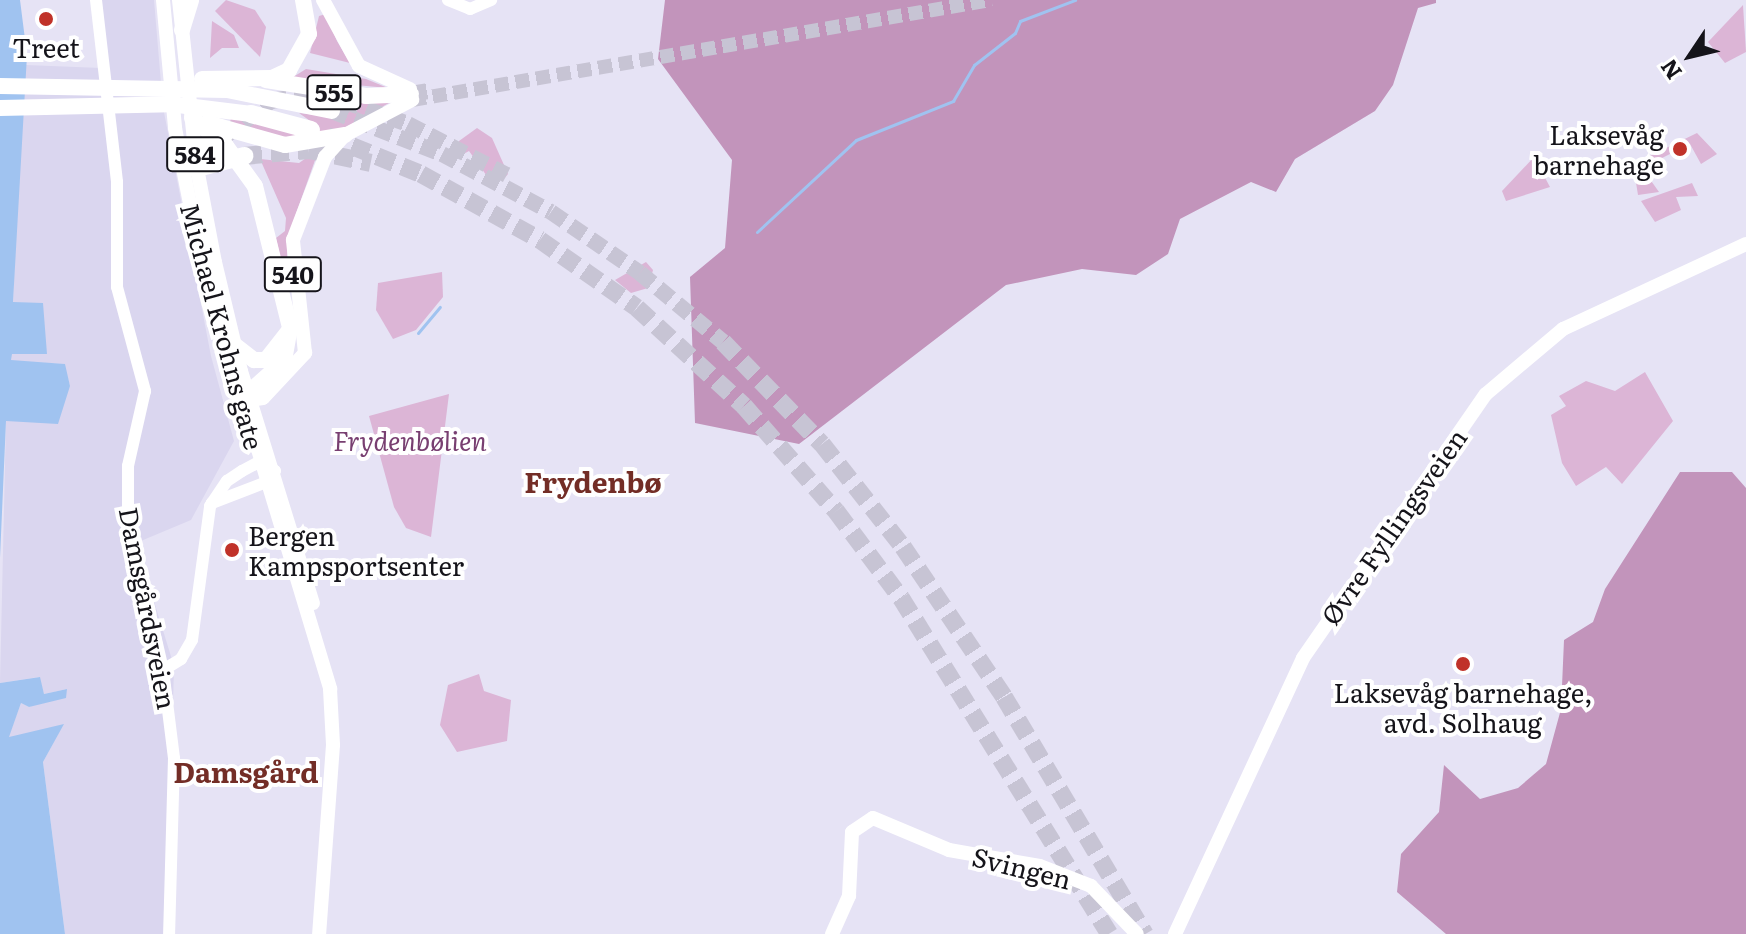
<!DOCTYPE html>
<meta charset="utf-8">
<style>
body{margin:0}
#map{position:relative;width:1746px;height:934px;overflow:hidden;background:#e6e3f5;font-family:Literata,serif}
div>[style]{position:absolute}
.built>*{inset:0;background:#dad6ef}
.green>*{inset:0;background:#dcb5d6}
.forest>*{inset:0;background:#c294bb}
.water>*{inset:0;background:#a0c3f0}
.stream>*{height:3px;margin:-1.5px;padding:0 1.5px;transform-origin:1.5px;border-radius:1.5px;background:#a0c3f0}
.primary-tunnel>*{height:14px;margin-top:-7px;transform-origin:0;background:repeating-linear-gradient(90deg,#c7c4d4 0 14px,transparent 0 21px)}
.trunk-tunnel>*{height:16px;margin-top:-8px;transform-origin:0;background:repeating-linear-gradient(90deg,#c7c4d4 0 16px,transparent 0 24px)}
.motorway-tunnel>*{height:18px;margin-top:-9px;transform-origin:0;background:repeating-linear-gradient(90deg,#c7c4d4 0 18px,transparent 0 27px)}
.tertiary>*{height:12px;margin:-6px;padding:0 6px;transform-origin:6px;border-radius:6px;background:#fff}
.secondary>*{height:14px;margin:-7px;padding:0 7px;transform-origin:7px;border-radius:7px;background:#fff}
.primary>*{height:14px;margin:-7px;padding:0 7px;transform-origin:7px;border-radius:7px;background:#fff}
.trunk>*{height:16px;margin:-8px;padding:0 8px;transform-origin:8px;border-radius:8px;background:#fff}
.motorway>*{height:18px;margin:-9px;padding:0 9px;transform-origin:9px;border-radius:9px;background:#fff}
.dots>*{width:22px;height:22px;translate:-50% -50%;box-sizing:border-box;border:4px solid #fff;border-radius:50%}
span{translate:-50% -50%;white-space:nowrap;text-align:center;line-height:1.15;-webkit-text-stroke:8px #fff;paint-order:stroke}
.shield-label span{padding:2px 6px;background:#fff;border:2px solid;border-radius:6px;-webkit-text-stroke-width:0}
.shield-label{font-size:24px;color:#15141a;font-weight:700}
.poi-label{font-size:26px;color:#15141a}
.right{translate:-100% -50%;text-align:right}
.left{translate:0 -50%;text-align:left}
.street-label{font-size:26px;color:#15141a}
.park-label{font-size:26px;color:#783f71;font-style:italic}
.neighbourhood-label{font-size:28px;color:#732d26;font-weight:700}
.north{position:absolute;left:1650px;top:16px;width:80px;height:80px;-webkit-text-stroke:6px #fff;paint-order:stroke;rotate:235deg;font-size:22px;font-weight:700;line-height:32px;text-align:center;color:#15141a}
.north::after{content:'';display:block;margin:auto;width:28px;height:36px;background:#15141a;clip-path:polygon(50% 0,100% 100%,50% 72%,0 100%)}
</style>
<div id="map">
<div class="built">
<i style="clip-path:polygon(96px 0,154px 0,163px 107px,211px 356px,234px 441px,191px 520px,136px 543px,174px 666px,167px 934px,65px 934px,43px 762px,63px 725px,8px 738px,21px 703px,29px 707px,67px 689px,44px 694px,39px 677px,0 683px,6px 421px,60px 405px,70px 386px,64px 364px,11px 361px,11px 354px,47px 354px,13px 303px,21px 80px,26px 65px,101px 68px)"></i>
</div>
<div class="green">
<i style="clip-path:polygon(226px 0,255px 10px,266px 27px,260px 57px,215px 11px)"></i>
<i style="clip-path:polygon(1743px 5px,1746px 52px,1725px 63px,1708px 42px)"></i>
<i style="clip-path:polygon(326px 14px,337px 41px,350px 63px,310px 53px,319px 16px)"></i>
<i style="clip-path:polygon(212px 21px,234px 35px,239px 48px,222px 48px,210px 58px)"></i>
<i style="clip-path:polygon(306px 69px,366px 79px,388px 88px,290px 79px)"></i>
<i style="clip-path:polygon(310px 91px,396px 99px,341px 130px,300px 141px,229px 126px,231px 118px,309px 136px,313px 123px,299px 113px,326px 116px,329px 102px)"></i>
<i style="clip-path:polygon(477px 128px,492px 138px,508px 174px,503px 180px,498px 174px,489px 179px,469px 151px,458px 157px,459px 141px)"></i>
<i style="clip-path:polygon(1697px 133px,1717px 154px,1701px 164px,1690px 144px,1642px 168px,1659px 192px,1638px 195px,1633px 164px)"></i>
<i style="clip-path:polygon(319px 149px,287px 239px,288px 290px,276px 238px,285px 231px,286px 218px,260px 159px,299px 163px)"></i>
<i style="clip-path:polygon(1534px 157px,1550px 187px,1506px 201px,1502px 191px)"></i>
<i style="clip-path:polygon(1692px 183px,1698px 196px,1676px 197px,1681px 210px,1655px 222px,1641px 201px)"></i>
<i style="clip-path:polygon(646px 262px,653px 270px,648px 288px,631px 293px,615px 280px)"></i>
<i style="clip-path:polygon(442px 272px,443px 297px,416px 330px,393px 339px,376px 310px,378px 283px)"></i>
<i style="clip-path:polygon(1645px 372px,1673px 421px,1622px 484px,1606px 467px,1576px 486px,1562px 463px,1551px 415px,1566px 406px,1559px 396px,1586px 381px,1615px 391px)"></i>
<i style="clip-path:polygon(449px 394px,431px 537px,406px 528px,394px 507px,369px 416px)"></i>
<i style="clip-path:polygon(479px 674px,484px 691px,511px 700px,507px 741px,457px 752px,440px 725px,448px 685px)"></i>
</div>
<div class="forest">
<i style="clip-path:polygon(665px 0,1436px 0,1436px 3px,1418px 8px,1393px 85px,1375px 111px,1295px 159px,1276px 192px,1251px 182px,1180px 219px,1168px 254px,1136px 275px,1082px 269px,1006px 285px,799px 444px,695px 423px,690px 277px,725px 248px,732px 160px,658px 59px)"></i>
<i style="clip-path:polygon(1680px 472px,1732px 472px,1746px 488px,1746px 934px,1446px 934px,1397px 892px,1401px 854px,1439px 812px,1444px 765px,1480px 799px,1518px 788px,1546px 764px,1561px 709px,1564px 640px,1593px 622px,1605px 589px)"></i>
</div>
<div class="water">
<i style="clip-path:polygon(0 0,20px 0,27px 55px,13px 302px,43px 303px,47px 354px,12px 354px,11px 360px,65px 364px,70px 386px,58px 424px,6px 421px,0 558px)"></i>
<i style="clip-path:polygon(40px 677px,44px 694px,67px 689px,66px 698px,29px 707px,21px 703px,9px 737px,64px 724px,43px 762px,65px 934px,0 934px,0 683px)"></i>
</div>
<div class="stream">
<i style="left:757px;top:232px;width:135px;rotate:-42.9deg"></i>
<i style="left:856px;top:140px;width:105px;rotate:-21.9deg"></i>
<i style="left:953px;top:101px;width:42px;rotate:-59.7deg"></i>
<i style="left:974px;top:65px;width:52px;rotate:-38deg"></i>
<i style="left:1015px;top:33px;width:13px;rotate:-67deg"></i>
<i style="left:1020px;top:21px;width:59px;rotate:-20.9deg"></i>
<i style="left:418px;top:333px;width:34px;rotate:-50deg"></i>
</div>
<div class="primary-tunnel">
<i style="left:412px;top:100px;width:588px;rotate:-9.8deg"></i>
</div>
<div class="trunk-tunnel">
<i style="left:411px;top:94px;width:23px;rotate:-10deg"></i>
<i style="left:332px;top:111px;width:118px;rotate:21.4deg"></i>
<i style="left:442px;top:154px;width:123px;rotate:28deg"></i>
<i style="left:551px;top:212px;width:108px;rotate:34.4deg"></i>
<i style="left:640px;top:273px;width:108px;rotate:39.7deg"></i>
<i style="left:224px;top:137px;width:59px;rotate:-37.5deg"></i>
<i style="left:271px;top:101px;width:51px;rotate:-9.1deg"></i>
<i style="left:321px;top:93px;width:92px;rotate:19.6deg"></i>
<i style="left:408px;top:124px;width:111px;rotate:27.3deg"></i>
</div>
<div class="motorway-tunnel">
<i style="left:327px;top:136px;width:101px;rotate:22deg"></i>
<i style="left:421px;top:174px;width:136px;rotate:29deg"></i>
<i style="left:540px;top:240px;width:118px;rotate:35deg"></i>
<i style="left:637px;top:308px;width:145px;rotate:42.5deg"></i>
<i style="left:744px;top:406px;width:140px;rotate:48.8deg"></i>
<i style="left:836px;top:511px;width:109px;rotate:53.2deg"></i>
<i style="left:901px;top:598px;width:395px;rotate:58.2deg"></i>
<i style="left:244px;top:156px;width:65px;rotate:-5.3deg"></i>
<i style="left:309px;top:150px;width:63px;rotate:11.8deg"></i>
<i style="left:723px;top:342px;width:142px;rotate:45.9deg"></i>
<i style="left:822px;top:444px;width:131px;rotate:51.8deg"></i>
<i style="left:903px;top:547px;width:181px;rotate:56deg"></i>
<i style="left:1004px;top:697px;width:276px;rotate:59.3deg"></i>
</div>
<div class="tertiary">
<i style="left:96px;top:0;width:183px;rotate:83.4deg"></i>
<i style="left:117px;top:182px;width:105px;rotate:90deg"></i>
<i style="left:117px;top:287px;width:108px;rotate:74.9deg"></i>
<i style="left:145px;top:391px;width:77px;rotate:102.8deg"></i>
<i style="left:128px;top:466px;width:52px;rotate:90deg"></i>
<i style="left:128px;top:518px;width:156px;rotate:77deg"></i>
<i style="left:163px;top:670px;width:89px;rotate:82.9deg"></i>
<i style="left:174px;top:758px;width:176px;rotate:91.6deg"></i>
<i style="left:448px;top:0;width:24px;rotate:22deg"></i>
<i style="left:470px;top:9px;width:23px;rotate:-23deg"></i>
<i style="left:163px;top:670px;width:21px;rotate:-31deg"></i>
<i style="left:181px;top:659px;width:22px;rotate:-60deg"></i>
<i style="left:192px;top:640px;width:135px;rotate:-82.3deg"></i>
<i style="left:210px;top:506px;width:4px;rotate:-56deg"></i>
<i style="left:212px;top:503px;width:27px;rotate:-56deg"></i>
<i style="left:227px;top:481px;width:18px;rotate:-34deg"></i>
<i style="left:242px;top:471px;width:19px;rotate:-28deg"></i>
<i style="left:259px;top:462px;width:18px;rotate:29deg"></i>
<i style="left:275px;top:471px;width:16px;rotate:133deg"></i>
<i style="left:264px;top:483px;width:56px;rotate:159deg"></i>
</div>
<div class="secondary">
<i style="left:832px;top:934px;width:42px;rotate:-65.9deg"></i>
<i style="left:849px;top:896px;width:64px;rotate:-87.3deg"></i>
<i style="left:852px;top:832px;width:25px;rotate:-34deg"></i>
<i style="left:873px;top:818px;width:82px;rotate:22.8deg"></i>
<i style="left:949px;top:850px;width:92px;rotate:10deg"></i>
<i style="left:1040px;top:866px;width:55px;rotate:21.4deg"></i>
<i style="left:1091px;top:886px;width:66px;rotate:46.2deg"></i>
<i style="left:1175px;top:934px;width:304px;rotate:-65.1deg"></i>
<i style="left:1303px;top:658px;width:321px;rotate:-55.3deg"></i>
<i style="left:1486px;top:394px;width:101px;rotate:-40.2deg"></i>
<i style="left:1563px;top:329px;width:202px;rotate:-24.9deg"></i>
</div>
<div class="primary">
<i style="left:163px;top:0;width:129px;rotate:84.6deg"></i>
<i style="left:175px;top:128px;width:139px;rotate:78.8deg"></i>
<i style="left:202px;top:264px;width:444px;rotate:73.2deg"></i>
<i style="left:330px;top:689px;width:56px;rotate:86.9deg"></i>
<i style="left:333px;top:745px;width:190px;rotate:94.2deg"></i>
<i style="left:179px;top:0;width:169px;rotate:83.9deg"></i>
<i style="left:197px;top:168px;width:96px;rotate:79.2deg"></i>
<i style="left:215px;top:262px;width:112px;rotate:76.6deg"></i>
<i style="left:241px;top:371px;width:243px;rotate:72.8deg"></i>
<i style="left:323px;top:0;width:75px;rotate:61.4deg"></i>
<i style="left:359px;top:66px;width:56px;rotate:24.3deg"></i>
<i style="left:244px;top:401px;width:19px;rotate:-9deg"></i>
<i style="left:263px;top:398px;width:62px;rotate:-47deg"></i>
<i style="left:305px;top:353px;width:114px;rotate:-96.1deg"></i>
<i style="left:293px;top:240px;width:89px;rotate:-68.9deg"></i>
<i style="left:325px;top:157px;width:30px;rotate:-48deg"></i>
<i style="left:345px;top:135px;width:76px;rotate:-27.6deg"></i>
</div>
<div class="trunk">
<i style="left:182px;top:30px;width:31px;rotate:-73deg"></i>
<i style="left:202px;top:79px;width:70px;rotate:-0.8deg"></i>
<i style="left:272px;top:78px;width:19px;rotate:-25deg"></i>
<i style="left:289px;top:70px;width:41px;rotate:-60.9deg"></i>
<i style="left:309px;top:34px;width:35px;rotate:-100deg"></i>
<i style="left:266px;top:80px;width:101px;rotate:9.1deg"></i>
<i style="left:366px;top:96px;width:45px;rotate:-2.5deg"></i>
<i style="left:0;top:86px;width:227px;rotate:1deg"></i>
<i style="left:227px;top:90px;width:107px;rotate:11.3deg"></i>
<i style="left:0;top:108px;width:170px;rotate:-1.3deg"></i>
<i style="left:170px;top:104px;width:82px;rotate:7deg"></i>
<i style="left:192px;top:118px;width:44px;rotate:39.5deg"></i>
<i style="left:226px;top:146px;width:49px;rotate:54.1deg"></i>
<i style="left:255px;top:186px;width:145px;rotate:76.1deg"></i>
<i style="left:290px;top:327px;width:35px;rotate:100deg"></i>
<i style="left:284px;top:361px;width:59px;rotate:138.4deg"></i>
<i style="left:207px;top:123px;width:81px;rotate:15.8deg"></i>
<i style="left:285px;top:145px;width:61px;rotate:-9.5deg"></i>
<i style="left:183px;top:165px;width:50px;rotate:-34.3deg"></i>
<i style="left:236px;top:346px;width:23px;rotate:38deg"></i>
<i style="left:254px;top:360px;width:12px"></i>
<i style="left:266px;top:360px;width:36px;rotate:-52deg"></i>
</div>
<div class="motorway">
<i style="left:251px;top:114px;width:62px;rotate:14.9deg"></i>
<i style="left:183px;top:165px;width:14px;rotate:12deg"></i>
<i style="left:197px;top:168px;width:49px;rotate:-14.3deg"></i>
</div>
<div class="dots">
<i style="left:46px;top:19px;background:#c03229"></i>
<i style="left:1680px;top:149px;background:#c03229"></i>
<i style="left:232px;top:550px;background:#c03229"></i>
<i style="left:1463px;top:664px;background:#c03229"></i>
</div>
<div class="shield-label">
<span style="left:334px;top:92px">555</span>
<span style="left:195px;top:154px">584</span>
<span style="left:293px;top:274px">540</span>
</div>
<div class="poi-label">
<span style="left:46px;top:47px">Treet</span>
<span class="right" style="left:1664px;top:149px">Laksevåg<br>barnehage</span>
<span class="left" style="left:248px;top:550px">Bergen<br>Kampsportsenter</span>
<span style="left:1463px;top:707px">Laksevåg barnehage,<br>avd. Solhaug</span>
</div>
<div class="street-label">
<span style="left:223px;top:326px;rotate:75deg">Michael Krohns gate</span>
<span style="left:1393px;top:526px;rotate:-55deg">Øvre Fyllingsveien</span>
<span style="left:149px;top:608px;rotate:79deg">Damsgårdsveien</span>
<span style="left:1022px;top:867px;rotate:14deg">Svingen</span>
</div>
<div class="park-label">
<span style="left:410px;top:440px">Frydenbølien</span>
</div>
<div class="neighbourhood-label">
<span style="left:593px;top:481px">Frydenbø</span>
<span style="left:246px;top:771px">Damsgård</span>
</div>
<div class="north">N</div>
</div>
